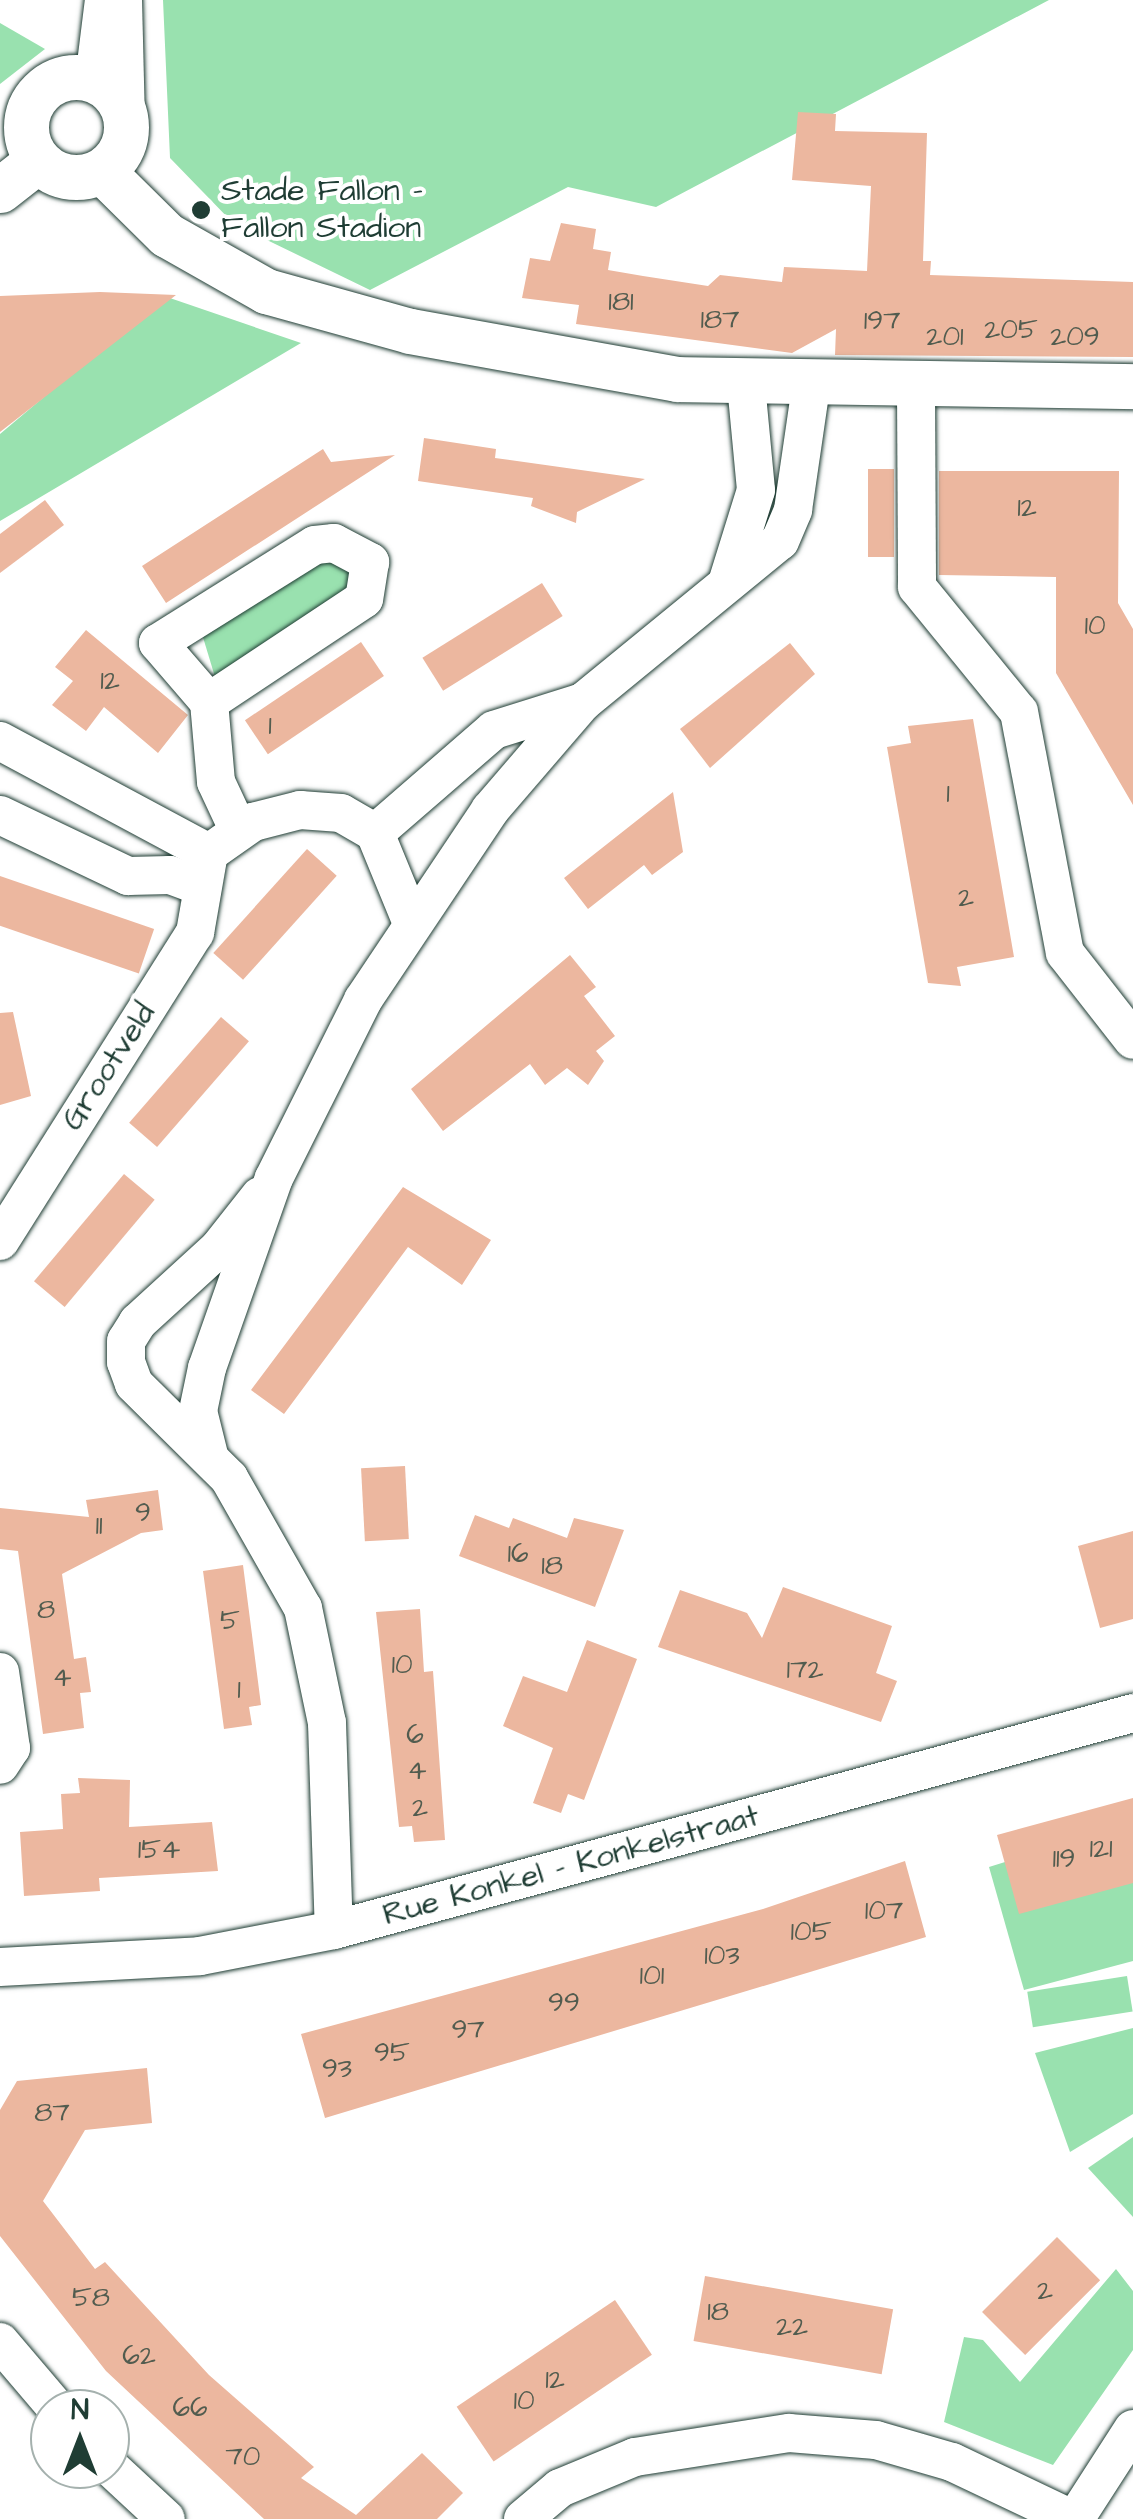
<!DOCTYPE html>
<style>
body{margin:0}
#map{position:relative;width:1133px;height:2519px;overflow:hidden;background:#fff;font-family:"Architects Daughter",sans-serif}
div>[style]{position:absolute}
.green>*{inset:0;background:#99e1af;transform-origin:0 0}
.building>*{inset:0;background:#ecb79f;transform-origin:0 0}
.roads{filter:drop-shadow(0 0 2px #1f3d34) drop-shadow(0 0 2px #1f3d34)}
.minor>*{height:38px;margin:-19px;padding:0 19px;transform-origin:19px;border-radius:19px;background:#fff}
.tertiary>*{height:45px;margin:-22.5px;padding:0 22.5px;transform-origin:22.5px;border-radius:22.5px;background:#fff}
.tertiary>.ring{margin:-22.5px;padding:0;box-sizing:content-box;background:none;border:45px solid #fff;border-radius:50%}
.dots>*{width:28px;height:28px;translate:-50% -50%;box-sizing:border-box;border:5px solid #fff;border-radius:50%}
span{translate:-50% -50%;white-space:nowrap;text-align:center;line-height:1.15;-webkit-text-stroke:8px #fff;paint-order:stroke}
.number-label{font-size:28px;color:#525c4f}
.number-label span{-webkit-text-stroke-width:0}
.poi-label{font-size:32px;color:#1f3d34}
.left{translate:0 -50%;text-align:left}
.street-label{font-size:32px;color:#1f3d34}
.north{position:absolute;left:30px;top:2389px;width:100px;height:100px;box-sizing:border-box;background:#fff;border:2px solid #a5b1ae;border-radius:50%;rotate:0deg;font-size:28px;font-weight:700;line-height:40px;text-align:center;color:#1f3d34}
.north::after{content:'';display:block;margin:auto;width:35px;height:45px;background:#1f3d34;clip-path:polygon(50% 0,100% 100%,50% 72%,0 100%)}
</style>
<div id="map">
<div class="green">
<i style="clip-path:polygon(163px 0,1049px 0,656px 207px,568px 187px,370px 290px,234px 224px,170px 158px)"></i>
<i style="clip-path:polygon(0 23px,45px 49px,0 84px)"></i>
<i style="clip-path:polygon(164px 296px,301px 343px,0 521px,0 434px)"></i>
<i style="clip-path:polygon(334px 552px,359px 583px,215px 677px,202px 634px)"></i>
<i style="clip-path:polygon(1005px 1862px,1133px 1883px,1133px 1961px,1024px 1990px,989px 1867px)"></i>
<i style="left:1127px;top:1976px;width:36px;height:101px;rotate:81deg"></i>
<i style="clip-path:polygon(1133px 2028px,1133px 2114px,1070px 2152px,1035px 2053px)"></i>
<i style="clip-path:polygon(1133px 2137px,1133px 2217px,1088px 2168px)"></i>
<i style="clip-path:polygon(1116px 2269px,1133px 2291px,1133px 2350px,1053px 2465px,944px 2422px,964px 2337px,983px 2340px,1020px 2382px)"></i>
</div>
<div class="building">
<i style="clip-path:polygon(798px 112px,836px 114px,835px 131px,927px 133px,923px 261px,931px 261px,930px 275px,1133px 282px,1133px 357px,835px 355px,836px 329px,792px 353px,576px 324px,579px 305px,522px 298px,530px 258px,550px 261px,561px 223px,596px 229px,593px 249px,611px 252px,608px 270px,643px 276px,708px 286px,720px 275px,782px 282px,784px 267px,867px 271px,871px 186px,792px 180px)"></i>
<i style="clip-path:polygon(100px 292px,176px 295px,0 432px,0 296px)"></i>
<i style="clip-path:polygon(424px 438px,496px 449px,495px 458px,645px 479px,577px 512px,576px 523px,531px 506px,533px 498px,418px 481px)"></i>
<i style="clip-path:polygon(323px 449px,331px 462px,395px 455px,166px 603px,142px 566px)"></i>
<i style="left:868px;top:469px;width:26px;height:88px"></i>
<i style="clip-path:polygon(939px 471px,1119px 471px,1118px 603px,1133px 629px,1133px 805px,1056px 673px,1056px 577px,939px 575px)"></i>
<i style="clip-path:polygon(45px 500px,64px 525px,0 573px,0 534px)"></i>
<i style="left:542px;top:583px;width:39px;height:141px;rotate:58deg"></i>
<i style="clip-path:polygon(86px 630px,188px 715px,158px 753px,104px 707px,86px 731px,52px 705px,73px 681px,55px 667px)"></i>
<i style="left:361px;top:642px;width:41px;height:140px;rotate:56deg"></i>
<i style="clip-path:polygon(790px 643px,815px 674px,710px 768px,680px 729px)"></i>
<i style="clip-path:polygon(973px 719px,1014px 957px,957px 967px,961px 986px,928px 983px,887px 747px,911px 743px,908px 726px)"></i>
<i style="clip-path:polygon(673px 792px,683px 852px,652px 875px,644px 865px,588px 909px,564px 878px)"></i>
<i style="left:307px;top:849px;width:40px;height:140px;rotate:42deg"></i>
<i style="left:0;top:876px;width:163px;height:47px;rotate:19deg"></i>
<i style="clip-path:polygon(570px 955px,596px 987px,584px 996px,615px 1036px,596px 1051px,604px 1061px,588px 1085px,567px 1068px,545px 1085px,530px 1064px,443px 1131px,411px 1089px)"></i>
<i style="clip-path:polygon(13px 1012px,31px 1096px,0 1105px,0 1013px)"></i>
<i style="left:221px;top:1017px;width:37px;height:140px;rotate:41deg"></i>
<i style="left:124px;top:1174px;width:40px;height:140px;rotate:40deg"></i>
<i style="clip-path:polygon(403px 1187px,491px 1240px,462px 1285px,408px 1247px,284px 1414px,251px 1390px)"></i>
<i style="left:405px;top:1466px;width:73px;height:44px;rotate:87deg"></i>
<i style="clip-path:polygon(158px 1490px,163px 1530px,141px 1533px,62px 1574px,74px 1659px,86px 1657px,91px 1692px,80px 1693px,84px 1728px,43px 1734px,18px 1551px,0 1549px,0 1508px,89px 1517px,86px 1500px)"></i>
<i style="clip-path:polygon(475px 1515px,509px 1528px,513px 1518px,567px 1538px,574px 1518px,624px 1530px,595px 1607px,459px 1556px)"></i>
<i style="clip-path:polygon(1133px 1531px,1133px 1619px,1100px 1628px,1078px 1546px)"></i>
<i style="clip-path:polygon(243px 1565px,261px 1705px,249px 1707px,252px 1725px,224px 1729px,203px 1571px)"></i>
<i style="clip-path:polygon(783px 1587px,892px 1626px,876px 1673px,897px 1681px,881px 1722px,658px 1647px,680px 1590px,747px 1613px,762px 1638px)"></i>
<i style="clip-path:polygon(420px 1609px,424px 1672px,433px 1671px,445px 1840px,414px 1842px,412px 1826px,399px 1827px,376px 1612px)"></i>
<i style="clip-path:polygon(587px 1640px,637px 1659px,584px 1800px,568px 1794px,561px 1813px,533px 1803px,553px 1748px,503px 1726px,523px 1676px,567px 1692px)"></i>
<i style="clip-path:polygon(78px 1778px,130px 1780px,129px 1827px,212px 1822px,218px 1871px,99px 1878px,100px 1891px,24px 1896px,20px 1832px,63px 1829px,61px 1794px,80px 1793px)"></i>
<i style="clip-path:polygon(1133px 1798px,1133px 1883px,1019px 1914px,997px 1835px)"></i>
<i style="clip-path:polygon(905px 1861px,926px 1937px,325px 2118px,301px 2034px,763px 1909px)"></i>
<i style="clip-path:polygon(147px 2068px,152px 2123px,85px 2130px,43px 2201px,95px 2269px,105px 2262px,209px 2375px,314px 2467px,301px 2478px,356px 2515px,422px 2453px,463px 2493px,437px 2519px,264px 2519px,106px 2371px,0 2236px,0 2110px,17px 2081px)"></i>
<i style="left:1057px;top:2237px;width:61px;height:106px;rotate:45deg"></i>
<i style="left:705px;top:2276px;width:191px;height:66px;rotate:10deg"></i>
<i style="left:615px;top:2300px;width:66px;height:191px;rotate:56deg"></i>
</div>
<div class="roads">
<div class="minor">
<i style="left:123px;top:0;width:119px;rotate:88.6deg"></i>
<i style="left:94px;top:80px;width:81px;rotate:-82.9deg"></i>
<i style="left:916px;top:389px;width:198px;rotate:89.7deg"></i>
<i style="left:917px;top:587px;width:161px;rotate:50.8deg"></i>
<i style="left:1019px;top:712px;width:245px;rotate:79.2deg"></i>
<i style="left:1065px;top:953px;width:110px;rotate:52deg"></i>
<i style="left:334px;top:543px;width:41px;rotate:27.8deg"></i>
<i style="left:370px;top:562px;width:37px;rotate:99deg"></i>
<i style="left:364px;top:599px;width:186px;rotate:146.4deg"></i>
<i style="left:209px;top:702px;width:78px;rotate:-130.8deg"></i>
<i style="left:158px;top:643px;width:185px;rotate:-32deg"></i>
<i style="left:315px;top:545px;width:19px;rotate:-6deg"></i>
<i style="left:728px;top:580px;width:94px;rotate:-72.7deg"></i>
<i style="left:756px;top:490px;width:106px;rotate:-95.4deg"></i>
<i style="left:209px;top:702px;width:80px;rotate:85deg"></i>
<i style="left:216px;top:782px;width:50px;rotate:65deg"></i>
<i style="left:0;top:741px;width:237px;rotate:28.2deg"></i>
<i style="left:209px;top:853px;width:54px;rotate:-35.2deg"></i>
<i style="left:253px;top:822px;width:49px;rotate:-14.3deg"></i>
<i style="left:300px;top:810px;width:41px;rotate:4.2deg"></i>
<i style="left:341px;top:813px;width:39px;rotate:30deg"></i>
<i style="left:375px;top:833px;width:97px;rotate:67.7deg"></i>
<i style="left:0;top:815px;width:142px;rotate:25.5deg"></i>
<i style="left:128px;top:876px;width:42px;rotate:-1.4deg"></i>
<i style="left:170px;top:875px;width:33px;rotate:20deg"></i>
<i style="left:375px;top:833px;width:157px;rotate:-40.9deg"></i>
<i style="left:494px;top:730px;width:93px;rotate:-17.5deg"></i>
<i style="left:260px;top:1196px;width:66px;rotate:128.3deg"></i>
<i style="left:219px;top:1248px;width:110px;rotate:137.6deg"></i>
<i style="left:138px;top:1322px;width:22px;rotate:122deg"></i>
<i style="left:126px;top:1341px;width:21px;rotate:90deg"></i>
<i style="left:126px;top:1362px;width:23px;rotate:70deg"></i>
<i style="left:134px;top:1384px;width:134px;rotate:44.7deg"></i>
<i style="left:229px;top:1478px;width:150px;rotate:60.4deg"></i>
<i style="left:303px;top:1608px;width:117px;rotate:78.2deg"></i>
<i style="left:327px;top:1723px;width:207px;rotate:88.1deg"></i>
<i style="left:0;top:1241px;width:365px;rotate:-57.7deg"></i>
<i style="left:195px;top:933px;width:81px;rotate:-80.1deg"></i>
<i style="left:209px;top:1455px;width:45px;rotate:-104deg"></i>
<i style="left:198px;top:1411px;width:44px;rotate:-78.2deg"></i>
<i style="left:207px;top:1368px;width:201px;rotate:-70.6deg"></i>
<i style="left:274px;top:1178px;width:199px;rotate:-63.4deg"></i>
<i style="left:363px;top:1000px;width:229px;rotate:-56.2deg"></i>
<i style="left:490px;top:810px;width:143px;rotate:-49.3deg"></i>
<i style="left:583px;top:702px;width:254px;rotate:-39.3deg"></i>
<i style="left:780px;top:541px;width:34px;rotate:-67deg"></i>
<i style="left:793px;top:510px;width:125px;rotate:-81.7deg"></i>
<i style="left:0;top:1672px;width:77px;rotate:81.8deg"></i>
<i style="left:11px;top:1748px;width:20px;rotate:123deg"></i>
<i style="left:0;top:1967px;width:200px;rotate:-3.1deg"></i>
<i style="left:200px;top:1956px;width:136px;rotate:-11deg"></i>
<i style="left:334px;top:1930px;width:828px;rotate:-15.19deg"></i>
<i style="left:0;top:2342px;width:88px;rotate:49.6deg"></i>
<i style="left:110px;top:2467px;width:76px;rotate:42.9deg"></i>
<i style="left:523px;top:2519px;width:48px;rotate:-40deg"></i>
<i style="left:560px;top:2488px;width:81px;rotate:-22.5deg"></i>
<i style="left:635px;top:2457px;width:156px;rotate:-8.9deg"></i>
<i style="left:789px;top:2433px;width:87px;rotate:4.6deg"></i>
<i style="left:876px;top:2440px;width:79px;rotate:16.1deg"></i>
<i style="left:952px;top:2462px;width:133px;rotate:25.4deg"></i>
<i style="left:1075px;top:2519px;width:107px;rotate:-57.2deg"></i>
</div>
<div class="tertiary">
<i class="ring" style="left:26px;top:77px;width:55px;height:55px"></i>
<i style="left:102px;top:171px;width:91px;rotate:44.6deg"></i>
<i style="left:167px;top:235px;width:114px;rotate:29.5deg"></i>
<i style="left:266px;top:291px;width:149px;rotate:15.5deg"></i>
<i style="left:410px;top:331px;width:271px;rotate:10.2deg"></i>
<i style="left:677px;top:379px;width:456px;rotate:0.9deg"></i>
<i style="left:0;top:190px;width:47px;rotate:-38.1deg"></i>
</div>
</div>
<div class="dots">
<i style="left:201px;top:210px;background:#1f3d34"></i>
</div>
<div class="number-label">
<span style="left:621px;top:302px">181</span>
<span style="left:720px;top:320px">187</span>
<span style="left:882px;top:321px">197</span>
<span style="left:1011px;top:330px">205</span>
<span style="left:945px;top:337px">201</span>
<span style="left:1075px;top:337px">209</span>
<span style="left:1027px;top:508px">12</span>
<span style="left:1095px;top:626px">10</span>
<span style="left:110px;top:681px">12</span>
<span style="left:270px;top:726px">1</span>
<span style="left:948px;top:794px">1</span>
<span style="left:966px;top:898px">2</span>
<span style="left:143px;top:1513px">9</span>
<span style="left:99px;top:1526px">11</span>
<span style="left:518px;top:1554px">16</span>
<span style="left:552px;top:1566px">18</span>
<span style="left:46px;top:1610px">8</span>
<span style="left:230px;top:1621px">5</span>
<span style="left:402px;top:1665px">10</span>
<span style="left:805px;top:1670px">172</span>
<span style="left:62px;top:1678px">4</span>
<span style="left:239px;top:1690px">1</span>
<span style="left:415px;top:1735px">6</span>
<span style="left:417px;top:1771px">4</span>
<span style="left:420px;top:1808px">2</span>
<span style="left:1101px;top:1849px">121</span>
<span style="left:159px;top:1850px">154</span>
<span style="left:1064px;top:1859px">119</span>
<span style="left:884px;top:1911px">107</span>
<span style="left:811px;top:1932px">105</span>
<span style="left:722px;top:1956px">103</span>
<span style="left:652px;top:1976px">101</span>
<span style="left:564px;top:2003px">99</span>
<span style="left:468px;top:2030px">97</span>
<span style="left:392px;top:2053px">95</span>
<span style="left:337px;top:2069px">93</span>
<span style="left:52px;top:2113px">87</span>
<span style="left:1045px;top:2291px">2</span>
<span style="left:91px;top:2298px">58</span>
<span style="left:718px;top:2312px">18</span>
<span style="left:792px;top:2327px">22</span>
<span style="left:139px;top:2356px">62</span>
<span style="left:555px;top:2380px">12</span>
<span style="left:524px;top:2401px">10</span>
<span style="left:190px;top:2408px">66</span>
<span style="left:243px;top:2457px">70</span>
</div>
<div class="poi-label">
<span class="left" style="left:221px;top:210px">Stade Fallon -<br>Fallon Stadion</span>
</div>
<div class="street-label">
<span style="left:109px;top:1067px;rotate:-57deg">Grootveld</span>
<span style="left:571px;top:1866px;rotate:-15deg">Rue Konkel - Konkelstraat</span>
</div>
<div class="north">N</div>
</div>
